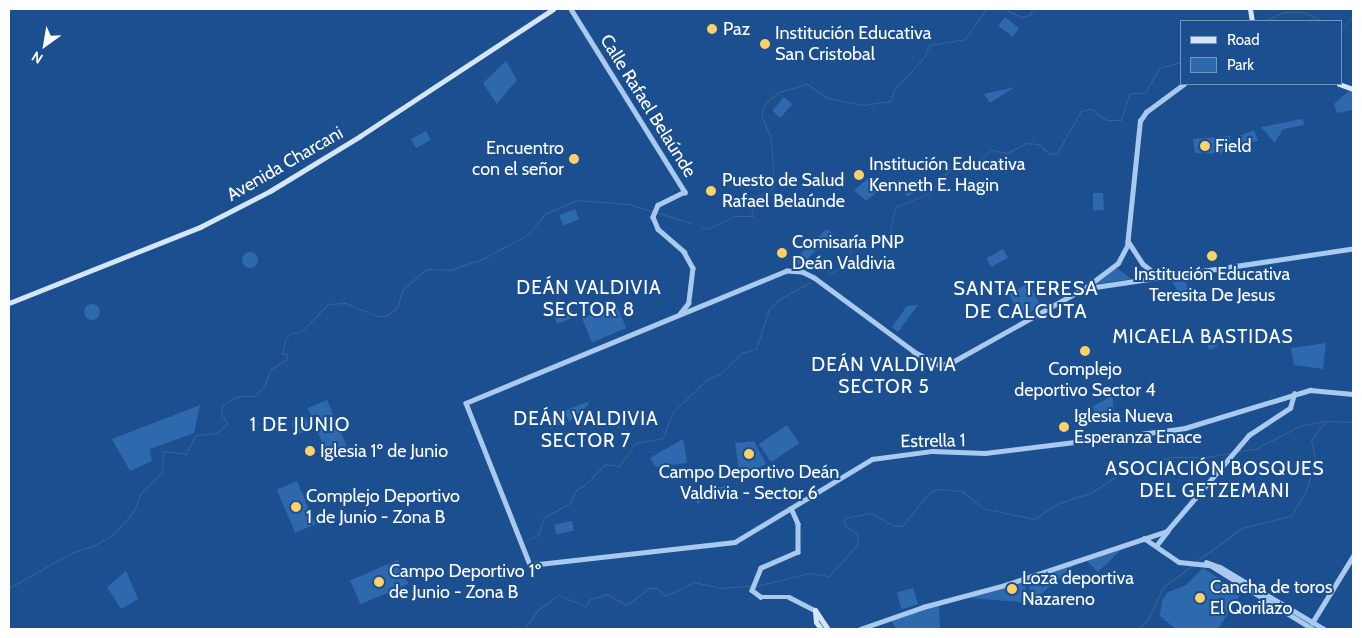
<!DOCTYPE html>
<meta charset="utf-8">
<style>
body{margin:0}
#map{position:relative;width:1362px;height:638px;overflow:hidden;background:#1b4f8f;font-family:Cabin,sans-serif}
div>[style]{position:absolute}
.green>*{inset:0;background:#2e69ad;transform-origin:0 0}
.round{border-radius:50%}
.stream>*{height:1px;margin:-0.5px;padding:0 0.5px;transform-origin:0.5px;border-radius:0.5px;background:#3c6290}
.tertiary>*{height:4.5px;margin:-2.25px;padding:0 2.25px;transform-origin:2.25px;border-radius:2.25px;background:#a9c9ee}
.secondary>*{height:5px;margin:-2.5px;padding:0 2.5px;transform-origin:2.5px;border-radius:2.5px;background:#d6e6fa}
.dots>*{width:14px;height:14px;translate:-50% -50%;box-sizing:border-box;border:2px solid #1b4f8f;border-radius:50%}
span{translate:-50% -50%;white-space:nowrap;text-align:center;line-height:1.15;-webkit-text-stroke:4px #1b4f8f;paint-order:stroke}
.poi-label{font-size:18px;color:#fff}
.left{translate:0 -50%;text-align:left}
.right{translate:-100% -50%;text-align:right}
.street-label{font-size:18px;color:#fff}
.neighbourhood-label{font-size:19px;color:#fff;letter-spacing:1px}
.quarter-label{font-size:20px;color:#fff;letter-spacing:1px}
.frame{position:absolute;inset:0;border:10px solid #fff;pointer-events:none}
.legend{position:absolute;left:1180px;top:20px;width:162px;height:65px;box-sizing:border-box;background:#1b4f8f;border:1px solid #7695bc;margin:0;padding:6px 9px;list-style:none;font-size:15px;color:#fff}
.legend li{display:flex;align-items:center;gap:10px;height:25px}
.legend b{width:25px;border:1px solid #7695bc}
.north{position:absolute;left:20px;top:20px;width:50px;height:50px;-webkit-text-stroke:4px #1b4f8f;paint-order:stroke;rotate:212deg;font-size:14px;font-weight:700;line-height:20px;text-align:center;color:#fff}
.north::after{content:'';display:block;margin:auto;width:18px;height:22px;background:#fff;clip-path:polygon(50% 0,100% 100%,50% 72%,0 100%)}
</style>
<div id="map">
<div class="green">
<i style="left:1005px;top:17px;width:18px;height:11px;rotate:38deg"></i>
<i style="clip-path:polygon(506px 61px,517px 80px,497px 104px,483px 83px)"></i>
<i style="clip-path:polygon(1015px 87px,990px 103px,984px 94px)"></i>
<i style="clip-path:polygon(1349px 91px,1353px 92px,1353px 110px,1337px 113px,1334px 104px)"></i>
<i style="left:784px;top:97px;width:11px;height:18px;rotate:41deg"></i>
<i style="clip-path:polygon(1303px 119px,1304px 125px,1283px 129px,1275px 143px,1261px 127px)"></i>
<i style="left:1254px;top:130px;width:11px;height:17px;rotate:68deg"></i>
<i style="left:426px;top:131px;width:10px;height:17px;rotate:61deg"></i>
<i style="clip-path:polygon(1230px 136px,1230px 142px,1221px 154px,1195px 153px,1193px 139px)"></i>
<i style="clip-path:polygon(871px 176px,879px 190px,866px 201px,854px 190px)"></i>
<i style="left:919px;top:178px;width:11px;height:19px;rotate:63deg"></i>
<i style="clip-path:polygon(1093px 193px,1103px 193px,1104px 210px,1093px 211px)"></i>
<i style="left:575px;top:209px;width:11px;height:17px;rotate:68deg"></i>
<i style="clip-path:polygon(827px 229px,833px 234px,799px 267px,795px 259px)"></i>
<i style="left:1003px;top:249px;width:10px;height:19px;rotate:61deg"></i>
<i class="round" style="left:242px;top:252px;width:16px;height:16px"></i>
<i style="clip-path:polygon(1117px 268px,1131px 279px,1096px 284px,1096px 283px)"></i>
<i style="clip-path:polygon(1186px 280px,1188px 298px,1180px 294px,1172px 282px)"></i>
<i style="left:1029px;top:283px;width:26px;height:23px;rotate:62deg"></i>
<i style="clip-path:polygon(569px 304px,574px 317px,557px 324px,554px 315px)"></i>
<i style="left:616px;top:304px;width:26px;height:37px;rotate:67deg"></i>
<i class="round" style="left:84px;top:304px;width:16px;height:16px"></i>
<i style="clip-path:polygon(918px 305px,898px 332px,892px 327px,907px 306px)"></i>
<i style="left:1209px;top:331px;width:17px;height:9px;rotate:59deg"></i>
<i style="clip-path:polygon(1326px 343px,1323px 369px,1294px 365px,1291px 348px)"></i>
<i style="clip-path:polygon(1112px 396px,1114px 409px,1095px 413px,1093px 406px)"></i>
<i style="left:327px;top:400px;width:50px;height:21px;rotate:67deg"></i>
<i style="clip-path:polygon(587px 402px,589px 404px,569px 422px,564px 411px)"></i>
<i style="clip-path:polygon(200px 405px,194px 433px,150px 449px,152px 461px,130px 471px,112px 439px)"></i>
<i style="left:564px;top:414px;width:9px;height:17px;rotate:72deg"></i>
<i class="round" style="left:292px;top:417px;width:16px;height:16px"></i>
<i style="left:787px;top:425px;width:22px;height:34px;rotate:56deg"></i>
<i style="clip-path:polygon(683px 439px,687px 463px,656px 467px,650px 458px)"></i>
<i style="clip-path:polygon(754px 441px,766px 464px,740px 478px,735px 443px)"></i>
<i style="left:297px;top:481px;width:47px;height:22px;rotate:67deg"></i>
<i style="clip-path:polygon(727px 486px,727px 487px,697px 504px,695px 490px)"></i>
<i style="left:572px;top:521px;width:10px;height:18px;rotate:79deg"></i>
<i style="clip-path:polygon(1125px 546px,1098px 572px,1086px 560px)"></i>
<i style="left:398px;top:560px;width:26px;height:52px;rotate:67deg"></i>
<i style="clip-path:polygon(1073px 564px,1074px 565px,1031px 603px,1028px 579px)"></i>
<i style="clip-path:polygon(1203px 568px,1241px 593px,1218px 629px,1176px 629px,1160px 616px,1162px 600px,1168px 592px,1186px 585px)"></i>
<i style="clip-path:polygon(126px 571px,138px 599px,121px 609px,107px 587px)"></i>
<i style="clip-path:polygon(1024px 581px,1029px 603px,971px 598px,971px 596px)"></i>
<i style="left:913px;top:588px;width:17px;height:17px;rotate:73deg"></i>
<i style="clip-path:polygon(939px 605px,940px 629px,896px 629px,891px 620px)"></i>
</div>
<div class="stream">
<i style="left:1005px;top:9px;width:18px;rotate:27deg"></i>
<i style="left:1021px;top:17px;width:9px;rotate:-13deg"></i>
<i style="left:1030px;top:15px;width:6px;rotate:-72deg"></i>
<i style="left:1263px;top:21px;width:23px;rotate:-23deg"></i>
<i style="left:1284px;top:12px;width:20px"></i>
<i style="left:1304px;top:12px;width:20px;rotate:27deg"></i>
<i style="left:1341px;top:28px;width:17px;rotate:-45deg"></i>
<i style="left:702px;top:227px;width:5px;rotate:22deg"></i>
<i style="left:707px;top:229px;width:31px;rotate:-25deg"></i>
<i style="left:735px;top:216px;width:18px"></i>
<i style="left:753px;top:216px;width:13px;rotate:-103deg"></i>
<i style="left:750px;top:203px;width:7px;rotate:-63deg"></i>
<i style="left:753px;top:197px;width:16px;rotate:-14deg"></i>
<i style="left:769px;top:193px;width:9px;rotate:-58deg"></i>
<i style="left:774px;top:185px;width:47px;rotate:-93.7deg"></i>
<i style="left:771px;top:138px;width:25px;rotate:-113deg"></i>
<i style="left:761px;top:115px;width:14px;rotate:-69deg"></i>
<i style="left:766px;top:102px;width:16px;rotate:-38deg"></i>
<i style="left:779px;top:92px;width:29px;rotate:-16deg"></i>
<i style="left:807px;top:84px;width:24px;rotate:35deg"></i>
<i style="left:827px;top:98px;width:37px;rotate:11deg"></i>
<i style="left:863px;top:105px;width:28px;rotate:-8deg"></i>
<i style="left:891px;top:101px;width:11px;rotate:-75deg"></i>
<i style="left:894px;top:90px;width:46px;rotate:-47.6deg"></i>
<i style="left:925px;top:56px;width:12px;rotate:-70deg"></i>
<i style="left:929px;top:45px;width:36px;rotate:-9deg"></i>
<i style="left:965px;top:39px;width:37px;rotate:-55deg"></i>
<i style="left:828px;top:274px;width:17px;rotate:-24deg"></i>
<i style="left:844px;top:267px;width:17px;rotate:-69deg"></i>
<i style="left:850px;top:251px;width:11px;rotate:-45deg"></i>
<i style="left:858px;top:243px;width:10px;rotate:-17deg"></i>
<i style="left:868px;top:240px;width:17px;rotate:10deg"></i>
<i style="left:885px;top:243px;width:11px;rotate:-63deg"></i>
<i style="left:890px;top:233px;width:26px;rotate:-79deg"></i>
<i style="left:895px;top:207px;width:37px;rotate:-22deg"></i>
<i style="left:929px;top:193px;width:29px;rotate:-49deg"></i>
<i style="left:948px;top:171px;width:17px;rotate:-33deg"></i>
<i style="left:962px;top:162px;width:17px;rotate:-7deg"></i>
<i style="left:979px;top:160px;width:16px;rotate:-38deg"></i>
<i style="left:992px;top:150px;width:15px;rotate:11deg"></i>
<i style="left:1007px;top:153px;width:22px;rotate:-27deg"></i>
<i style="left:1027px;top:143px;width:11px;rotate:5deg"></i>
<i style="left:1038px;top:144px;width:16px;rotate:40deg"></i>
<i style="left:1050px;top:154px;width:7px;rotate:-8deg"></i>
<i style="left:1057px;top:153px;width:48px;rotate:-60.3deg"></i>
<i style="left:1081px;top:111px;width:10px;rotate:-11deg"></i>
<i style="left:1091px;top:109px;width:19px;rotate:36deg"></i>
<i style="left:1106px;top:120px;width:15px"></i>
<i style="left:1121px;top:120px;width:28px;rotate:-72deg"></i>
<i style="left:1130px;top:93px;width:15px"></i>
<i style="left:1145px;top:93px;width:29px;rotate:-61deg"></i>
<i style="left:1159px;top:68px;width:23px;rotate:-15deg"></i>
<i style="left:1238px;top:451px;width:17px;rotate:-7deg"></i>
<i style="left:1255px;top:449px;width:53px;rotate:-27.1deg"></i>
<i style="left:1302px;top:425px;width:24px;rotate:-9deg"></i>
<i style="left:527px;top:540px;width:12px;rotate:-24deg"></i>
<i style="left:538px;top:535px;width:19px;rotate:-72deg"></i>
<i style="left:544px;top:517px;width:30px;rotate:-28deg"></i>
<i style="left:570px;top:503px;width:14px;rotate:-65deg"></i>
<i style="left:576px;top:490px;width:10px;rotate:-29deg"></i>
<i style="left:585px;top:485px;width:29px;rotate:-46deg"></i>
<i style="left:605px;top:464px;width:14px;rotate:8deg"></i>
<i style="left:619px;top:466px;width:29px;rotate:-54deg"></i>
<i style="left:636px;top:443px;width:27px;rotate:-10deg"></i>
<i style="left:663px;top:438px;width:27px;rotate:-70deg"></i>
<i style="left:672px;top:413px;width:47px;rotate:-44.1deg"></i>
<i style="left:706px;top:380px;width:15px;rotate:-23deg"></i>
<i style="left:720px;top:374px;width:30px;rotate:-45deg"></i>
<i style="left:741px;top:353px;width:16px;rotate:-15deg"></i>
<i style="left:756px;top:349px;width:42px;rotate:-72deg"></i>
<i style="left:769px;top:309px;width:13px;rotate:-45deg"></i>
<i style="left:778px;top:300px;width:37px;rotate:-29deg"></i>
<i style="left:1195px;top:562px;width:58px;rotate:-35.9deg"></i>
<i style="left:1242px;top:528px;width:50px;rotate:-13.8deg"></i>
<i style="left:1291px;top:516px;width:29px;rotate:-59deg"></i>
<i style="left:1306px;top:491px;width:32px;rotate:-74deg"></i>
<i style="left:1315px;top:460px;width:20px;rotate:-101deg"></i>
<i style="left:1311px;top:440px;width:24px;rotate:-52deg"></i>
<i style="left:1326px;top:421px;width:27px;rotate:2deg"></i>
<i style="left:756px;top:586px;width:55px;rotate:-13.8deg"></i>
<i style="left:809px;top:573px;width:20px;rotate:9deg"></i>
<i style="left:829px;top:576px;width:43px;rotate:-47.8deg"></i>
<i style="left:858px;top:544px;width:11px;rotate:-95deg"></i>
<i style="left:857px;top:533px;width:14px;rotate:-150deg"></i>
<i style="left:845px;top:526px;width:8px;rotate:-97deg"></i>
<i style="left:844px;top:518px;width:26px;rotate:-11deg"></i>
<i style="left:870px;top:513px;width:27px;rotate:28deg"></i>
<i style="left:894px;top:526px;width:8px"></i>
<i style="left:902px;top:526px;width:43px;rotate:-50.7deg"></i>
<i style="left:929px;top:493px;width:10px;rotate:-24deg"></i>
<i style="left:938px;top:489px;width:24px;rotate:5deg"></i>
<i style="left:962px;top:491px;width:26px;rotate:40deg"></i>
<i style="left:982px;top:508px;width:53px;rotate:11.9deg"></i>
<i style="left:1034px;top:519px;width:30px;rotate:-33deg"></i>
<i style="left:1059px;top:503px;width:35px;rotate:-18deg"></i>
<i style="left:1092px;top:492px;width:38px;rotate:-33deg"></i>
<i style="left:1124px;top:471px;width:48px;rotate:-16.9deg"></i>
<i style="left:1170px;top:457px;width:36px"></i>
<i style="left:1206px;top:457px;width:25px;rotate:-9deg"></i>
<i style="left:9px;top:588px;width:73px;rotate:-29.4deg"></i>
<i style="left:73px;top:552px;width:19px;rotate:-16deg"></i>
<i style="left:91px;top:547px;width:25px;rotate:-29deg"></i>
<i style="left:113px;top:535px;width:30px;rotate:-49deg"></i>
<i style="left:133px;top:512px;width:21px;rotate:-67deg"></i>
<i style="left:141px;top:493px;width:29px;rotate:-44deg"></i>
<i style="left:162px;top:473px;width:22px;rotate:-87deg"></i>
<i style="left:163px;top:451px;width:23px;rotate:7deg"></i>
<i style="left:186px;top:454px;width:21px;rotate:-65deg"></i>
<i style="left:195px;top:435px;width:21px;rotate:-5deg"></i>
<i style="left:216px;top:433px;width:14px;rotate:-39deg"></i>
<i style="left:227px;top:424px;width:13px;rotate:-117deg"></i>
<i style="left:221px;top:412px;width:7px;rotate:-82deg"></i>
<i style="left:222px;top:405px;width:18px;rotate:-29deg"></i>
<i style="left:238px;top:396px;width:16px"></i>
<i style="left:254px;top:396px;width:13px;rotate:-42deg"></i>
<i style="left:264px;top:387px;width:19px;rotate:-69deg"></i>
<i style="left:271px;top:369px;width:17px;rotate:-31deg"></i>
<i style="left:286px;top:360px;width:6px;rotate:-81deg"></i>
<i style="left:287px;top:354px;width:5px;rotate:180deg"></i>
<i style="left:282px;top:354px;width:16px;rotate:-76deg"></i>
<i style="left:286px;top:338px;width:7px;rotate:-45deg"></i>
<i style="left:291px;top:333px;width:10px;rotate:-6deg"></i>
<i style="left:301px;top:332px;width:39px;rotate:-46deg"></i>
<i style="left:328px;top:304px;width:17px;rotate:-3deg"></i>
<i style="left:345px;top:303px;width:35px;rotate:22deg"></i>
<i style="left:377px;top:316px;width:9px"></i>
<i style="left:386px;top:316px;width:14px;rotate:-36deg"></i>
<i style="left:397px;top:308px;width:19px;rotate:-74deg"></i>
<i style="left:402px;top:290px;width:32px;rotate:-41deg"></i>
<i style="left:426px;top:269px;width:24px;rotate:2deg"></i>
<i style="left:450px;top:270px;width:36px;rotate:-19deg"></i>
<i style="left:484px;top:258px;width:49px;rotate:-28.1deg"></i>
<i style="left:527px;top:235px;width:28px;rotate:-49deg"></i>
<i style="left:545px;top:214px;width:34px;rotate:-24deg"></i>
<i style="left:576px;top:200px;width:53px;rotate:4.3deg"></i>
<i style="left:629px;top:204px;width:64px;rotate:17.3deg"></i>
<i style="left:524px;top:629px;width:22px;rotate:-54deg"></i>
<i style="left:537px;top:611px;width:26px;rotate:-37deg"></i>
<i style="left:558px;top:595px;width:29px;rotate:22deg"></i>
<i style="left:585px;top:606px;width:9px;rotate:-54deg"></i>
<i style="left:590px;top:599px;width:18px;rotate:-16deg"></i>
<i style="left:607px;top:594px;width:22px;rotate:30deg"></i>
<i style="left:626px;top:605px;width:29px;rotate:-36deg"></i>
<i style="left:649px;top:588px;width:7px"></i>
<i style="left:656px;top:588px;width:13px;rotate:39deg"></i>
<i style="left:666px;top:596px;width:31px;rotate:-27deg"></i>
<i style="left:694px;top:582px;width:27px;rotate:13deg"></i>
<i style="left:720px;top:588px;width:32px;rotate:-4deg"></i>
<i style="left:1138px;top:629px;width:14px;rotate:-45deg"></i>
<i style="left:1148px;top:619px;width:35px;rotate:-65deg"></i>
<i style="left:1163px;top:587px;width:37px;rotate:-36deg"></i>
</div>
<div class="tertiary">
<i style="left:571px;top:9px;width:216px;rotate:58.1deg"></i>
<i style="left:685px;top:192px;width:30px;rotate:154deg"></i>
<i style="left:658px;top:205px;width:13px;rotate:113deg"></i>
<i style="left:653px;top:217px;width:13px;rotate:67deg"></i>
<i style="left:658px;top:229px;width:35px;rotate:41deg"></i>
<i style="left:684px;top:252px;width:18px;rotate:61deg"></i>
<i style="left:693px;top:268px;width:35px;rotate:97deg"></i>
<i style="left:689px;top:303px;width:14px;rotate:129deg"></i>
<i style="left:1128px;top:241px;width:27px;rotate:57deg"></i>
<i style="left:1143px;top:264px;width:23px;rotate:38deg"></i>
<i style="left:1353px;top:249px;width:272px;rotate:171.5deg"></i>
<i style="left:1084px;top:289px;width:148px;rotate:150.8deg"></i>
<i style="left:955px;top:361px;width:16px;rotate:162deg"></i>
<i style="left:940px;top:366px;width:30px;rotate:-152deg"></i>
<i style="left:914px;top:352px;width:124px;rotate:-143.5deg"></i>
<i style="left:814px;top:278px;width:13px;rotate:-153deg"></i>
<i style="left:802px;top:272px;width:15px;rotate:-176deg"></i>
<i style="left:787px;top:271px;width:347px;rotate:157.6deg"></i>
<i style="left:466px;top:403px;width:174px;rotate:68.4deg"></i>
<i style="left:530px;top:565px;width:206px;rotate:-6.4deg"></i>
<i style="left:735px;top:542px;width:160px;rotate:-31.2deg"></i>
<i style="left:872px;top:459px;width:61px;rotate:-7.6deg"></i>
<i style="left:932px;top:451px;width:53px;rotate:2.2deg"></i>
<i style="left:985px;top:453px;width:180px;rotate:-7deg"></i>
<i style="left:1164px;top:431px;width:21px;rotate:-8deg"></i>
<i style="left:1185px;top:428px;width:131px;rotate:-16.9deg"></i>
<i style="left:1310px;top:390px;width:43px;rotate:5.3deg"></i>
<i style="left:1085px;top:288px;width:41px;rotate:-37.1deg"></i>
<i style="left:1118px;top:263px;width:19px;rotate:-62deg"></i>
<i style="left:1127px;top:246px;width:126px;rotate:-84.1deg"></i>
<i style="left:1140px;top:121px;width:11px;rotate:-56deg"></i>
<i style="left:1146px;top:112px;width:47px;rotate:-36.4deg"></i>
<i style="left:791px;top:508px;width:17px;rotate:66deg"></i>
<i style="left:798px;top:524px;width:28px;rotate:90deg"></i>
<i style="left:798px;top:552px;width:40px;rotate:156.6deg"></i>
<i style="left:761px;top:568px;width:24px;rotate:112deg"></i>
<i style="left:752px;top:590px;width:11px;rotate:38deg"></i>
<i style="left:761px;top:597px;width:28px"></i>
<i style="left:789px;top:597px;width:29px;rotate:27deg"></i>
<i style="left:1144px;top:538px;width:42px;rotate:34.4deg"></i>
<i style="left:1179px;top:562px;width:31px;rotate:6deg"></i>
<i style="left:1210px;top:565px;width:121px;rotate:31.9deg"></i>
<i style="left:1156px;top:546px;width:18px;rotate:-52deg"></i>
<i style="left:1206px;top:562px;width:15px;rotate:20deg"></i>
<i style="left:1220px;top:567px;width:121px;rotate:30.8deg"></i>
<i style="left:1312px;top:623px;width:79px;rotate:-58.5deg"></i>
<i style="left:860px;top:629px;width:67px;rotate:-19.2deg"></i>
<i style="left:923px;top:607px;width:85px;rotate:-15deg"></i>
<i style="left:1005px;top:585px;width:171px;rotate:-18.4deg"></i>
<i style="left:1167px;top:531px;width:126px;rotate:-49.5deg"></i>
<i style="left:1249px;top:435px;width:49px;rotate:-33.4deg"></i>
<i style="left:1290px;top:408px;width:15px;rotate:-74deg"></i>
</div>
<div class="secondary">
<i style="left:1250px;top:9px;width:12px;rotate:81deg"></i>
<i style="left:1339px;top:84px;width:15px;rotate:20deg"></i>
<i style="left:9px;top:303px;width:206px;rotate:-21.7deg"></i>
<i style="left:200px;top:227px;width:79px;rotate:-27.2deg"></i>
<i style="left:270px;top:191px;width:105px;rotate:-31.4deg"></i>
<i style="left:360px;top:136px;width:231px;rotate:-33.3deg"></i>
<i style="left:815px;top:610px;width:23px;rotate:56deg"></i>
<i style="left:815px;top:611px;width:11px;rotate:85deg"></i>
<i style="left:816px;top:622px;width:9px;rotate:54deg"></i>
</div>
<div class="dots">
<i style="left:712px;top:29px;background:#ffd166"></i>
<i style="left:765px;top:44px;background:#ffd166"></i>
<i style="left:1205px;top:146px;background:#ffd166"></i>
<i style="left:574px;top:159px;background:#ffd166"></i>
<i style="left:859px;top:175px;background:#ffd166"></i>
<i style="left:711px;top:191px;background:#ffd166"></i>
<i style="left:782px;top:253px;background:#ffd166"></i>
<i style="left:1212px;top:256px;background:#ffd166"></i>
<i style="left:1085px;top:351px;background:#ffd166"></i>
<i style="left:1064px;top:427px;background:#ffd166"></i>
<i style="left:310px;top:451px;background:#ffd166"></i>
<i style="left:749px;top:454px;background:#ffd166"></i>
<i style="left:296px;top:507px;background:#ffd166"></i>
<i style="left:379px;top:582px;background:#ffd166"></i>
<i style="left:1012px;top:589px;background:#ffd166"></i>
<i style="left:1200px;top:598px;background:#ffd166"></i>
</div>
<div class="poi-label">
<span class="left" style="left:723px;top:29px">Paz</span>
<span class="left" style="left:775px;top:44px">Institución Educativa<br>San Cristobal</span>
<span class="left" style="left:1215px;top:146px">Field</span>
<span class="right" style="left:564px;top:159px">Encuentro<br>con el señor</span>
<span class="left" style="left:869px;top:175px">Institución Educativa<br>Kenneth E. Hagin</span>
<span class="left" style="left:722px;top:191px">Puesto de Salud<br>Rafael Belaúnde</span>
<span class="left" style="left:792px;top:253px">Comisaría PNP<br>Deán Valdivia</span>
<span style="left:1212px;top:285px">Institución Educativa<br>Teresita De Jesus</span>
<span style="left:1085px;top:380px">Complejo<br>deportivo Sector 4</span>
<span class="left" style="left:1074px;top:427px">Iglesia Nueva<br>Esperanza Enace</span>
<span class="left" style="left:320px;top:451px">Iglesia 1º de Junio</span>
<span style="left:749px;top:483px">Campo Deportivo Deán<br>Valdivia - Sector 6</span>
<span class="left" style="left:306px;top:507px">Complejo Deportivo<br>1 de Junio - Zona B</span>
<span class="left" style="left:389px;top:582px">Campo Deportivo 1º<br>de Junio - Zona B</span>
<span class="left" style="left:1022px;top:589px">Loza deportiva<br>Nazareno</span>
<span class="left" style="left:1210px;top:598px">Cancha de toros<br>El Qorilazo</span>
</div>
<div class="street-label">
<span style="left:648px;top:106px;rotate:58deg">Calle Rafael Belaúnde</span>
<span style="left:285px;top:164px;rotate:-30deg">Avenida Charcani</span>
<span style="left:933px;top:441px;rotate:-1deg">Estrella 1</span>
</div>
<div class="neighbourhood-label">
<span style="left:589px;top:299px">DEÁN VALDIVIA<br>SECTOR 8</span>
<span style="left:1203px;top:337px">MICAELA BASTIDAS</span>
<span style="left:884px;top:376px">DEÁN VALDIVIA<br>SECTOR 5</span>
<span style="left:586px;top:430px">DEÁN VALDIVIA<br>SECTOR 7</span>
<span style="left:300px;top:425px">1 DE JUNIO</span>
<span style="left:1215px;top:480px">ASOCIACIÓN BOSQUES<br>DEL GETZEMANI</span>
</div>
<div class="quarter-label">
<span style="left:1026px;top:300px">SANTA TERESA<br>DE CALCUTA</span>
</div>
<div class="frame"></div>
<ul class="legend">
<li><b style="height:6px;background:#d6e6fa"></b>Road</li>
<li><b style="height:14px;background:#2e69ad"></b>Park</li>
</ul>
<div class="north">N</div>
</div>
